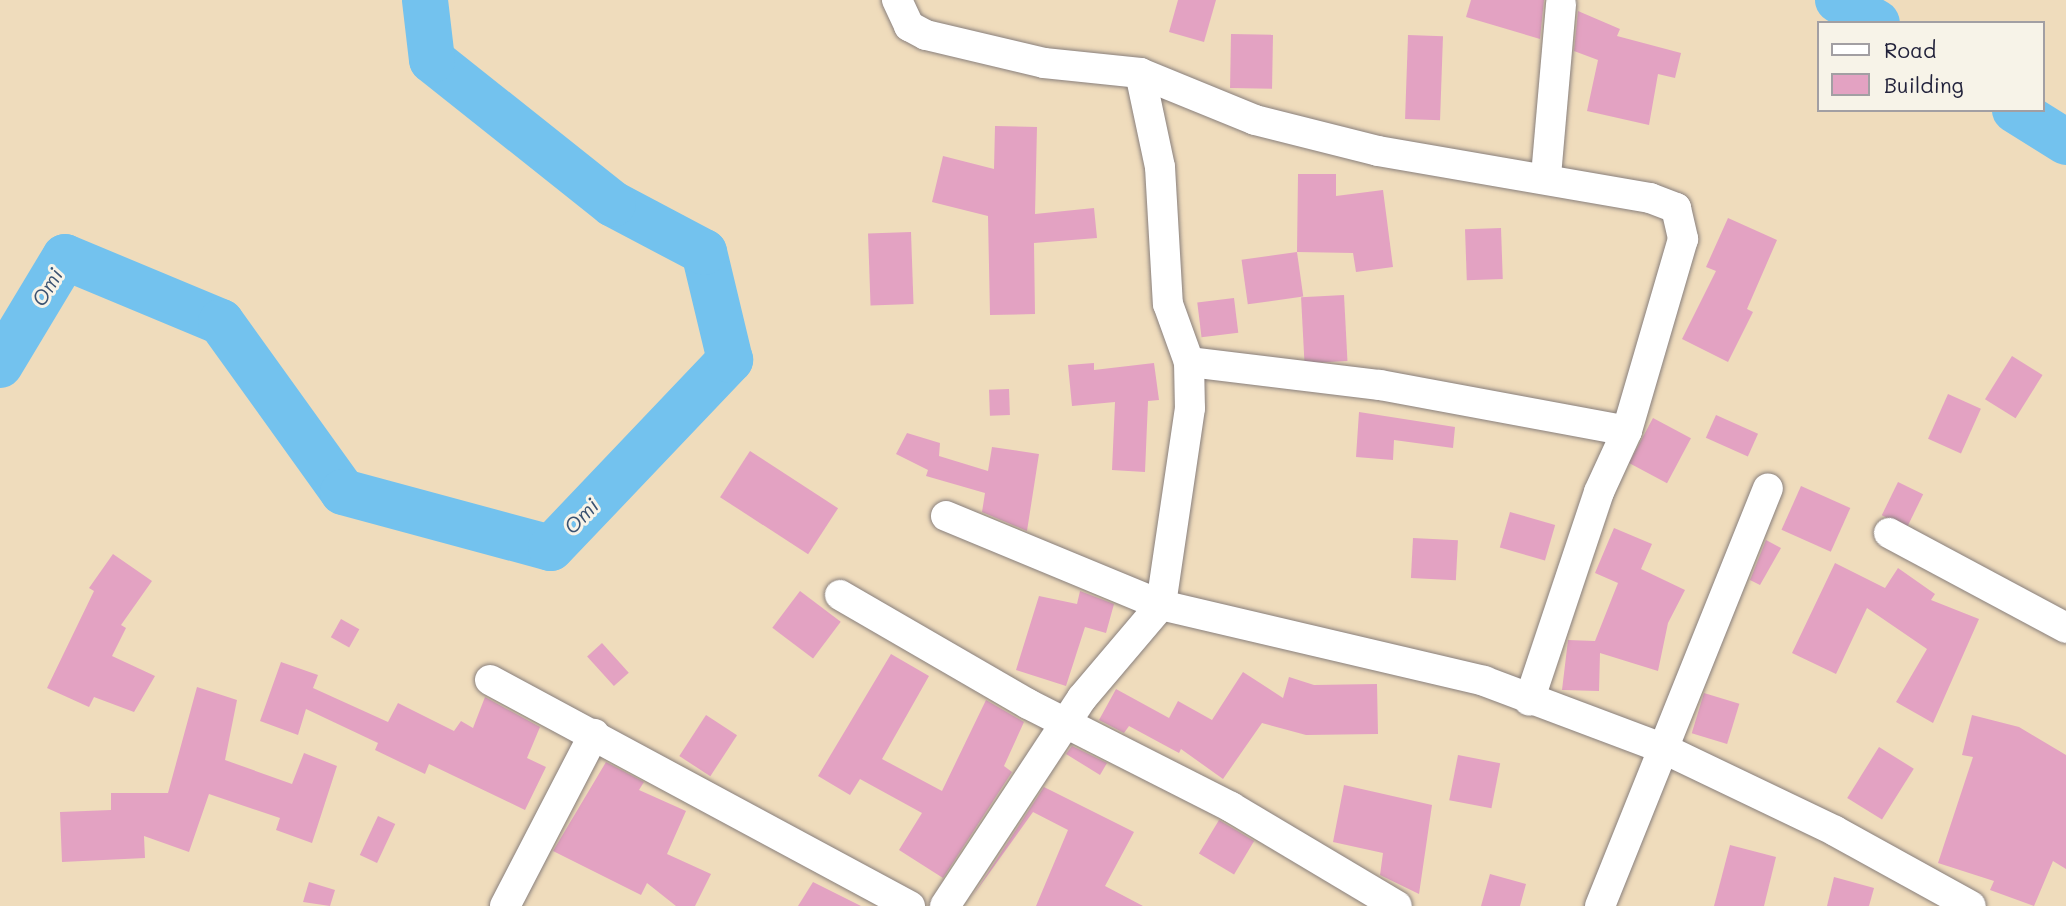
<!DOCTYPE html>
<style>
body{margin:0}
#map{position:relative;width:2066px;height:906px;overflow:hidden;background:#efdcbc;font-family:Mali,sans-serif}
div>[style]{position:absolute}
.river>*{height:46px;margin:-23px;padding:0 23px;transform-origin:23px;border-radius:23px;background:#73c2ee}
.building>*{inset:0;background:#e3a2c2;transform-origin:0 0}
.roads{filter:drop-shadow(0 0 2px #887f7c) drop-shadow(0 0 2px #887f7c)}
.street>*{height:30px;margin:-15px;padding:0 15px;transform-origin:15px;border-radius:15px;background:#fff}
span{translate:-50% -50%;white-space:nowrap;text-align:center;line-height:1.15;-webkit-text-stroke:6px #f7f3e8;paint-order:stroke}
.water-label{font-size:21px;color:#3a5271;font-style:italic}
.legend{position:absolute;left:1817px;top:21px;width:228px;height:91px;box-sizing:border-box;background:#f7f3e8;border:2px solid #a29fa3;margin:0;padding:9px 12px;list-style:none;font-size:21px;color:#22223b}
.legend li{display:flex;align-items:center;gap:14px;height:35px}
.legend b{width:35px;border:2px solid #a29fa3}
</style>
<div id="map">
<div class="river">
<i style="left:1838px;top:0;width:45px;rotate:30.5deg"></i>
<i style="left:2015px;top:110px;width:60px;rotate:32.1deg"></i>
<i style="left:0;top:365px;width:126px;rotate:-59deg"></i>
<i style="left:65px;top:257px;width:169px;rotate:22.6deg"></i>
<i style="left:221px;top:322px;width:209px;rotate:54.3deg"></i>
<i style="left:343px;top:492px;width:215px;rotate:15.1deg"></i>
<i style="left:551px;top:548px;width:260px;rotate:-46.4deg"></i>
<i style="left:730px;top:360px;width:111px;rotate:-103.5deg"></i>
<i style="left:704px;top:252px;width:103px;rotate:-152.2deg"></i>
<i style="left:613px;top:204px;width:231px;rotate:-141.5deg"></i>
<i style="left:432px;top:60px;width:60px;rotate:-96.7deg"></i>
</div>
<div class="building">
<i style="clip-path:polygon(1178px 0,1216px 0,1204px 42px,1169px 32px)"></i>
<i style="clip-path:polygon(1471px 0,1544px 0,1540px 39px,1466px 17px)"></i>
<i style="clip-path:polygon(1578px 11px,1620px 29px,1617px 36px,1681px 53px,1675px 78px,1658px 74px,1649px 125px,1587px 111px,1598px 60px,1574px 51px)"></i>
<i style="left:1231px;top:34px;width:42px;height:54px;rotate:1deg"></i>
<i style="left:1408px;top:35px;width:35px;height:84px;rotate:2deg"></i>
<i style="clip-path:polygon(995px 126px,1037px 127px,1035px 214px,1094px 208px,1097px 238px,1034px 243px,1035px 314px,990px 315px,988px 216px,932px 202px,943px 156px,994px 169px)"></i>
<i style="clip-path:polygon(1298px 174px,1336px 174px,1336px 196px,1383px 190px,1393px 267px,1356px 272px,1353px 253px,1297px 252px)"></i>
<i style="clip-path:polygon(1728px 218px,1777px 240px,1747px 309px,1753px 312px,1728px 362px,1682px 339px,1716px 271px,1706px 267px)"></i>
<i style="left:1501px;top:228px;width:51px;height:36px;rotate:88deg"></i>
<i style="left:911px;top:232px;width:72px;height:43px;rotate:88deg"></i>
<i style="left:1297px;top:252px;width:45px;height:56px;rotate:82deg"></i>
<i style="left:1344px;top:295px;width:66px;height:43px;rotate:87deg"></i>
<i style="left:1234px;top:298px;width:35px;height:37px;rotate:83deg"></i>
<i style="left:2012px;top:356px;width:36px;height:51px;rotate:32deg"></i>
<i style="clip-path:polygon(1094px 363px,1094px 370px,1154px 363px,1159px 400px,1148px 401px,1145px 472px,1112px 470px,1115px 402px,1072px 406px,1068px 365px)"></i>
<i style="left:1009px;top:389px;width:26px;height:20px;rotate:88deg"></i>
<i style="left:1948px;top:394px;width:36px;height:49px;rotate:24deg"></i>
<i style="clip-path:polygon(1359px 412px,1455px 427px,1453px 448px,1394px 440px,1393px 460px,1356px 457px)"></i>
<i style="left:1716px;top:415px;width:46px;height:25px;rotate:24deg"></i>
<i style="left:1653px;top:418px;width:43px;height:51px;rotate:28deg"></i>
<i style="clip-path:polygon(907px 433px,940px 443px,939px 456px,988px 471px,992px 447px,1039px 454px,1027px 531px,982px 512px,985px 493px,926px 476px,928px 470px,896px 454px)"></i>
<i style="left:750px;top:451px;width:105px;height:55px;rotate:33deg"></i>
<i style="left:1898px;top:482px;width:28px;height:37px;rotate:26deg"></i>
<i style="left:1801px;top:486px;width:54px;height:48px;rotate:24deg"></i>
<i style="left:1510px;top:512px;width:47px;height:37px;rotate:16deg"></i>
<i style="clip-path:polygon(1614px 528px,1652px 544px,1641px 569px,1685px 590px,1668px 623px,1658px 671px,1600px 653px,1599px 691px,1562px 690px,1568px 640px,1595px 641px,1618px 583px,1595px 573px)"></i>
<i style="left:1413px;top:538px;width:45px;height:40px;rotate:3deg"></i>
<i style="clip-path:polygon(1766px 540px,1781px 548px,1760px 585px,1750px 580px)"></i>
<i style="clip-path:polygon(113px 554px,152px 581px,121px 625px,126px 628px,112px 656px,155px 676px,134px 712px,94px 697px,89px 707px,47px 688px,94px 591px,89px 588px)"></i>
<i style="clip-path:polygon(1835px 563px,1885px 588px,1898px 568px,1935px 594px,1931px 600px,1979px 619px,1933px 723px,1896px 702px,1927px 649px,1867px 608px,1836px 674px,1792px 653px)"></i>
<i style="left:800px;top:591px;width:51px;height:46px;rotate:37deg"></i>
<i style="clip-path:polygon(1080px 591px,1114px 604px,1106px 633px,1085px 627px,1066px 686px,1016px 670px,1039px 596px,1077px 604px)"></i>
<i style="left:341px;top:619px;width:21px;height:21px;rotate:29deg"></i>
<i style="left:602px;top:643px;width:40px;height:20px;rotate:48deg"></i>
<i style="clip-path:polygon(891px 654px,929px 676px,882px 759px,942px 791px,986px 700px,1024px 722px,1004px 766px,1012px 772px,943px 878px,899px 850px,922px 813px,860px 779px,850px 795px,818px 776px)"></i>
<i style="clip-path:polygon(281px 662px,318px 675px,313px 688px,388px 722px,398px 703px,454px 731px,461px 721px,473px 728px,485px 697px,540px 727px,527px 758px,546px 767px,525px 810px,429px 764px,425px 774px,375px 750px,378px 743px,306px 709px,298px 735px,260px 721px)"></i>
<i style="clip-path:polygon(1243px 672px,1283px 698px,1289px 677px,1314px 685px,1377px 684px,1378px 734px,1306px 735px,1262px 723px,1223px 779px,1181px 749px,1179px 753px,1129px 726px,1124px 733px,1099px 720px,1116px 689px,1169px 718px,1178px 701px,1212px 720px)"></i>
<i style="clip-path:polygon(197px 687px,237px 700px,225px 760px,292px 784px,304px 753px,337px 766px,312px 843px,276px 830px,280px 818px,209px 794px,189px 852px,144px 836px,145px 858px,62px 862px,60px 812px,111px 810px,111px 793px,168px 793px)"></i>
<i style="left:1704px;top:693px;width:37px;height:42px;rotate:17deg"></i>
<i style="left:706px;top:715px;width:37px;height:49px;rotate:33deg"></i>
<i style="clip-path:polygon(1972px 715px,2019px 727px,2066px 755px,2066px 869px,2053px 861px,2034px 906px,1990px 890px,1994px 881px,1938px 863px,1973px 757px,1962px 755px)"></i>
<i style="clip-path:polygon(1072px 746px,1107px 763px,1100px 775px,1066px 754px)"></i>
<i style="left:1879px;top:747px;width:41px;height:60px;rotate:32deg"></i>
<i style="left:1458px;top:755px;width:43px;height:46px;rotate:11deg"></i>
<i style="clip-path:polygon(606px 762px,644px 782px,639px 790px,686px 811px,667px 854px,711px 874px,695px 906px,676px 906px,647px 883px,641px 895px,553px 851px)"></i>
<i style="clip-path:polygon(1344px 785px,1432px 805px,1419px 894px,1380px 875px,1383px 853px,1333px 842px)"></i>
<i style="clip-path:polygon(1044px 787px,1134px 832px,1105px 886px,1143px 906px,1036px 906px,1068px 830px,1033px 812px,972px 897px)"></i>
<i style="left:378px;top:816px;width:19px;height:43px;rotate:25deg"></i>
<i style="left:1219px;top:820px;width:41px;height:39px;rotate:31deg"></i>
<i style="clip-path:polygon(1730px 845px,1776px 857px,1764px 906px,1714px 906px)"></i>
<i style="clip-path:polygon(1490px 874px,1526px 884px,1520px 906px,1481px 906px)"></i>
<i style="clip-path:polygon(1834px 877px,1874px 888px,1869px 906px,1827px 906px)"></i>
<i style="clip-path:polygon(309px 882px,335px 890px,330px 906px,303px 902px)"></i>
<i style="clip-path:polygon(813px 882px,861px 906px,798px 906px)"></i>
</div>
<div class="roads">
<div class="street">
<i style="left:897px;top:0;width:29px;rotate:65deg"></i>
<i style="left:909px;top:26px;width:19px;rotate:28deg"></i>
<i style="left:926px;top:35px;width:121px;rotate:13.3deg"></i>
<i style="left:1044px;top:63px;width:97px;rotate:5.9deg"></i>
<i style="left:1140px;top:73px;width:96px;rotate:78deg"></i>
<i style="left:1160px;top:167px;width:137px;rotate:86.7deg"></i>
<i style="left:1168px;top:304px;width:62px;rotate:70.1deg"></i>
<i style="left:1189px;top:362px;width:46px;rotate:88.8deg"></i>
<i style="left:1190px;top:408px;width:199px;rotate:98.4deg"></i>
<i style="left:1161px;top:605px;width:122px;rotate:130.3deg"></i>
<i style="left:1082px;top:698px;width:249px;rotate:123.4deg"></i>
<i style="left:1140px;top:73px;width:124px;rotate:22.2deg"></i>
<i style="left:1255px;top:120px;width:127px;rotate:14.1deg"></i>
<i style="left:1378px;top:151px;width:276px;rotate:9.8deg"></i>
<i style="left:1650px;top:198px;width:28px;rotate:21deg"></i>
<i style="left:1676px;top:208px;width:32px;rotate:77deg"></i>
<i style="left:1683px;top:239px;width:200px;rotate:106.3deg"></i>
<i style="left:1627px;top:431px;width:67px;rotate:114.7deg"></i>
<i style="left:1599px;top:492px;width:220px;rotate:108.5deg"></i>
<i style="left:1546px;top:176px;width:173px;rotate:-85deg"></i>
<i style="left:1189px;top:362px;width:192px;rotate:6.9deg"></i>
<i style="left:1380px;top:385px;width:251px;rotate:10.5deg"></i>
<i style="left:946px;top:516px;width:233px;rotate:22.5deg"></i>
<i style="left:1161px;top:605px;width:332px;rotate:13.2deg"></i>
<i style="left:1484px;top:681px;width:188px;rotate:20.6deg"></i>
<i style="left:1660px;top:747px;width:194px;rotate:25.6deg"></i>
<i style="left:1835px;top:831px;width:155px;rotate:28.9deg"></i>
<i style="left:1889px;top:533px;width:201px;rotate:28.2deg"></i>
<i style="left:840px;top:595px;width:217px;rotate:30.1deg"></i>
<i style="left:1028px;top:704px;width:228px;rotate:26.9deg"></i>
<i style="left:1231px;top:807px;width:193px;rotate:30.8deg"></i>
<i style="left:490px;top:680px;width:477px;rotate:28.3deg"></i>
<i style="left:505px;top:906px;width:194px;rotate:-62.6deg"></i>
<i style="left:1600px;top:906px;width:450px;rotate:-68.1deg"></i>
</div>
</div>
<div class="water-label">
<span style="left:47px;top:287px;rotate:-59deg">Omi</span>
<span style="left:581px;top:516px;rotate:-46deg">Omi</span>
</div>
<ul class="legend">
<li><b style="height:9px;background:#fff"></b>Road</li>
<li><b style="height:19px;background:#e3a2c2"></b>Building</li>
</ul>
</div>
